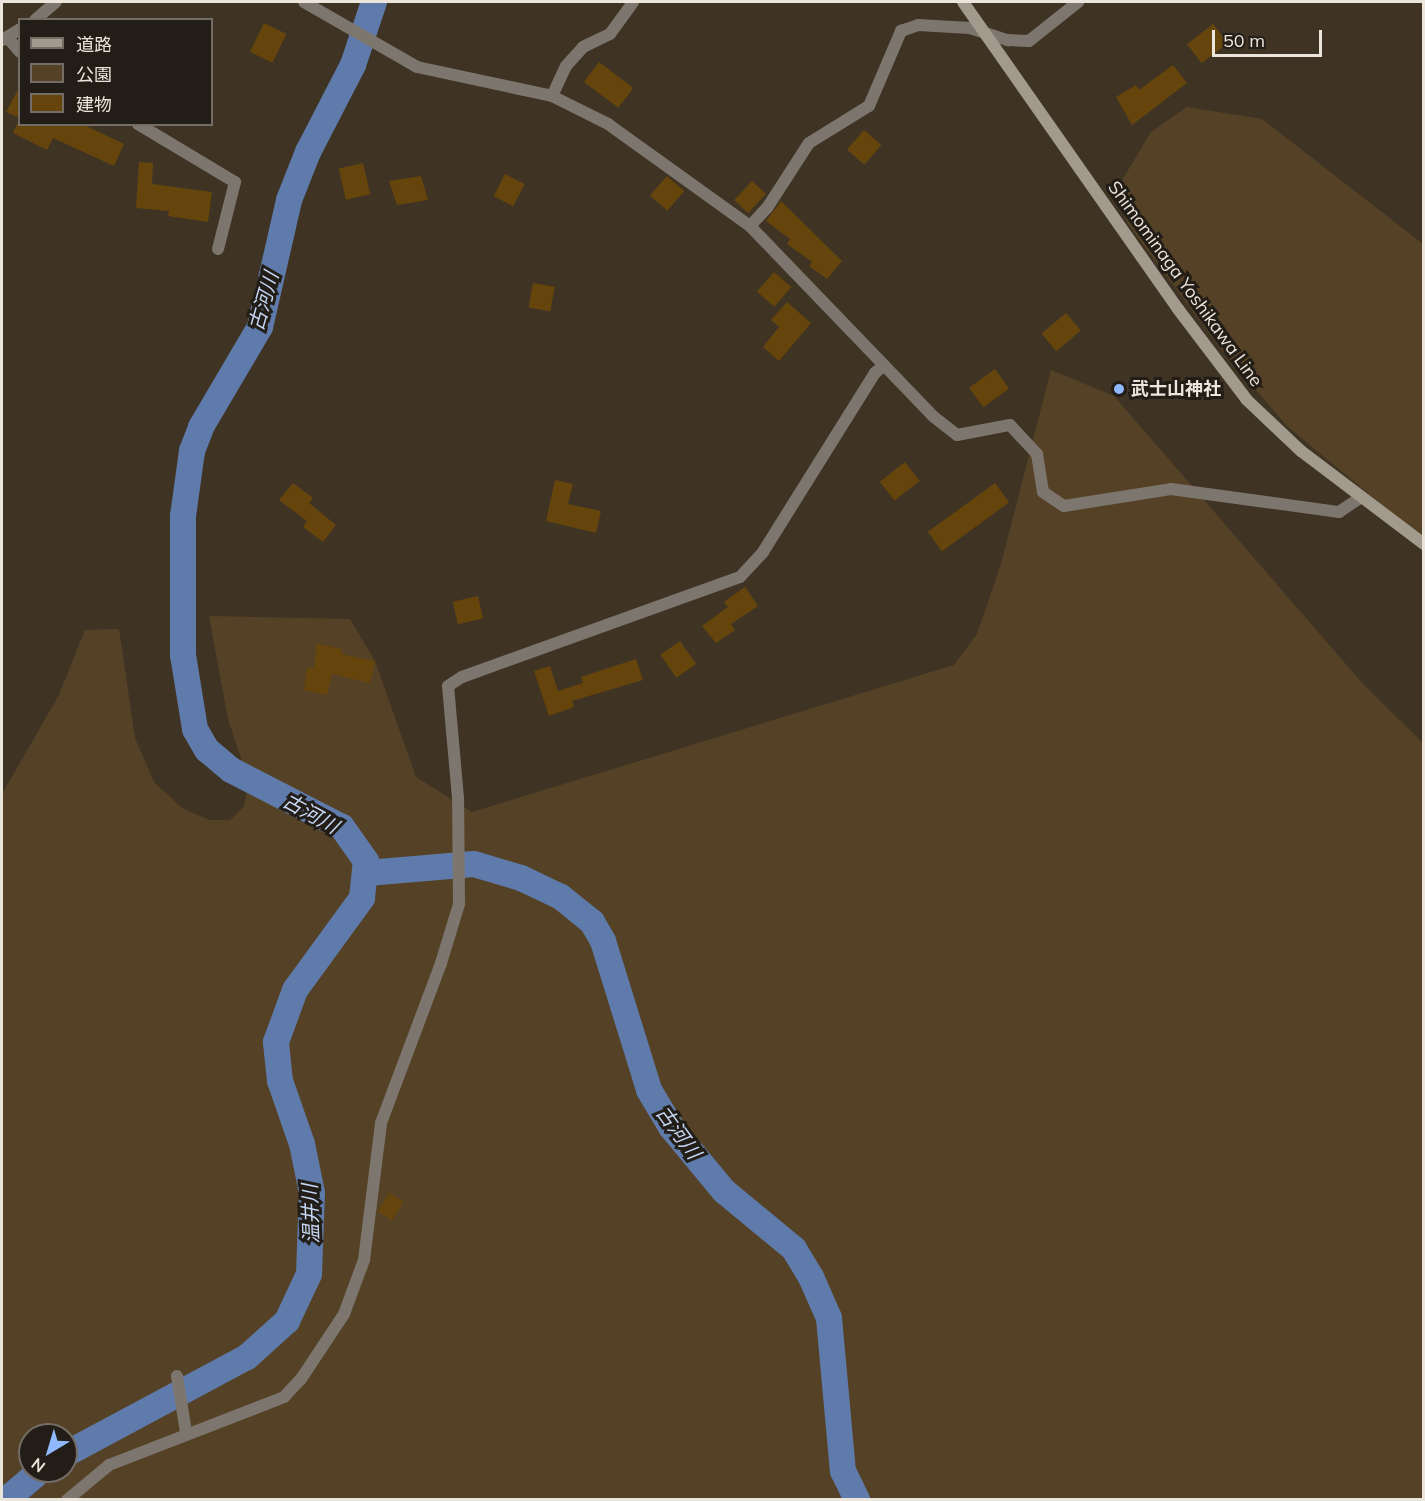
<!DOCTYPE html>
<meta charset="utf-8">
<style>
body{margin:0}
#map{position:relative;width:1425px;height:1501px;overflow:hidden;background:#3f3424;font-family:Mulish,"Noto Sans JP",sans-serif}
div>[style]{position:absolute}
.green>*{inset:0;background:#554226}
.river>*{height:26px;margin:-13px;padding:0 13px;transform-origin:13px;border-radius:13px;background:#5f7bab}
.building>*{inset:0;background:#65450c;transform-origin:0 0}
.minor>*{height:12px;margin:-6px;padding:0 6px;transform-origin:6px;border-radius:6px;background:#7c766e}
.tertiary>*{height:12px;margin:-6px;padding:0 6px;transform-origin:6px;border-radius:6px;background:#7c766e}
.secondary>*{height:12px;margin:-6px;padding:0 6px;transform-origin:6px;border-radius:6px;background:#a39a8e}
.dots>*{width:16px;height:16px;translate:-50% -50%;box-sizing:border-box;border:3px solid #221d16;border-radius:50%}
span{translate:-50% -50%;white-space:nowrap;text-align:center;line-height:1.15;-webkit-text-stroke:6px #221d16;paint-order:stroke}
.street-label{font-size:18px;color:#ece5db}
.poi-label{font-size:18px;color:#ece5db;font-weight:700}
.left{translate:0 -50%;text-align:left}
.water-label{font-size:20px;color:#c5d7f4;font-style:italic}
.frame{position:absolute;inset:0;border:3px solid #ece5db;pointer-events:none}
.legend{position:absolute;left:18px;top:18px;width:195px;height:108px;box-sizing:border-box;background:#221d16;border:2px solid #736d65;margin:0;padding:8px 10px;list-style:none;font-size:18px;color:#ece5db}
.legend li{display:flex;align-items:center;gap:12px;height:30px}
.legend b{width:30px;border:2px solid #736d65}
.north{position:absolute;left:18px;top:1423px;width:60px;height:60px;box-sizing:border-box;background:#221d16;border:2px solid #736d65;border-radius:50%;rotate:218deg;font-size:16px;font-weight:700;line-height:24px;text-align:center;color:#ece5db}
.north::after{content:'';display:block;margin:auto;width:21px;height:27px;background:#90b8fd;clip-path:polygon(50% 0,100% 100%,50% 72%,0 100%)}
.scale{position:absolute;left:1212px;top:30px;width:110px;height:27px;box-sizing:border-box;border:3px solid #ece5db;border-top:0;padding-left:8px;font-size:18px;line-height:21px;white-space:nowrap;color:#ece5db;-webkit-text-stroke:4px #221d16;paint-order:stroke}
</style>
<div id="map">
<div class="green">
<i style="clip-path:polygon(1187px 107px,1262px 119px,1423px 244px,1423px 539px,1287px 426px,1220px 348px,1128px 224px,1115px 192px,1151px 132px)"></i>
<i style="clip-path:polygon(evenodd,1051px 370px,1114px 396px,1363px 684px,1423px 743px,1423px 1499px,2px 1500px,2px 794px,59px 695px,85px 630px,119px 629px,135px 738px,154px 782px,182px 808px,209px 820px,230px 820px,244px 806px,249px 782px,228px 719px,209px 616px,350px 619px,375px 661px,416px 777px,472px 812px,954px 665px,977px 634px,1001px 564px,1051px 370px,30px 1435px,66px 1435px,66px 1471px,30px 1471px,30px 1435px)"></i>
</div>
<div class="river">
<i style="left:367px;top:873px;width:107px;rotate:-4.8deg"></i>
<i style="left:474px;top:864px;width:49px;rotate:16.6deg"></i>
<i style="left:521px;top:878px;width:44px;rotate:25.4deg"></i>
<i style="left:561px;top:897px;width:40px;rotate:39deg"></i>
<i style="left:592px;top:922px;width:22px;rotate:60deg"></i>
<i style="left:603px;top:941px;width:156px;rotate:72.8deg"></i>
<i style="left:649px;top:1090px;width:43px;rotate:59.3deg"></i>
<i style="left:671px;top:1127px;width:83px;rotate:50.4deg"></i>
<i style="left:724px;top:1191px;width:91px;rotate:39.6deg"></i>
<i style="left:794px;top:1249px;width:33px;rotate:59deg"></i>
<i style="left:811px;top:1277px;width:45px;rotate:66.3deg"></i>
<i style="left:829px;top:1318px;width:154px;rotate:84.8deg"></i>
<i style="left:843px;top:1471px;width:32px;rotate:64deg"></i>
<i style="left:66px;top:1454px;width:205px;rotate:-28.2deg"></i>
<i style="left:247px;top:1357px;width:54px;rotate:-42deg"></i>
<i style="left:287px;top:1321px;width:52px;rotate:-64.9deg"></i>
<i style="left:309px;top:1274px;width:81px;rotate:-87.9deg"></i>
<i style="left:312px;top:1193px;width:50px;rotate:-101.5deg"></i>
<i style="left:302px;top:1144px;width:67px;rotate:-109.2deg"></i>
<i style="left:280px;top:1081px;width:39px;rotate:-96deg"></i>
<i style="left:276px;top:1042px;width:55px;rotate:-69.9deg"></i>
<i style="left:295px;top:990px;width:114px;rotate:-53.9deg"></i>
<i style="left:362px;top:898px;width:37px;rotate:-84deg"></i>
<i style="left:366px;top:861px;width:42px;rotate:-125.2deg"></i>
<i style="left:342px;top:827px;width:125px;rotate:-152.8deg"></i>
<i style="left:231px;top:770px;width:31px;rotate:-140deg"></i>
<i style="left:207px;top:750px;width:24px;rotate:-120deg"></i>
<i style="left:195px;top:729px;width:75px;rotate:-99.2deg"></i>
<i style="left:183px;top:655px;width:139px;rotate:-90deg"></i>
<i style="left:183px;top:516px;width:66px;rotate:-82.1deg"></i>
<i style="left:192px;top:451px;width:26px;rotate:-69deg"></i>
<i style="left:201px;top:427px;width:116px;rotate:-59.5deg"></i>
<i style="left:260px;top:327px;width:130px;rotate:-77.1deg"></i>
<i style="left:289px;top:200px;width:52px;rotate:-68.4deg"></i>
<i style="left:308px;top:152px;width:98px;rotate:-62.7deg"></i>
<i style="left:353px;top:65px;width:66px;rotate:-71.6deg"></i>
<i style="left:6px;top:1500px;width:45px;rotate:-40.5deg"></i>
</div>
<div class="building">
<i style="left:264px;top:23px;width:25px;height:32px;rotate:26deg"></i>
<i style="left:1213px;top:24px;width:24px;height:33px;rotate:52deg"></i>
<i style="left:599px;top:62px;width:43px;height:25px;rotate:37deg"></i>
<i style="clip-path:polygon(1173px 65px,1187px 83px,1132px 125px,1116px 97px,1136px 85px,1139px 90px)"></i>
<i style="clip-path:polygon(20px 86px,20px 118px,6px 112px)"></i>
<i style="clip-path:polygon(17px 124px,82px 124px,124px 144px,114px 166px,53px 138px,47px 150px,13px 133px)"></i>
<i style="left:864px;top:130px;width:23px;height:26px;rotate:41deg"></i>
<i style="clip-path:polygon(139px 162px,153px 163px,152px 184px,212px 192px,208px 222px,168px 216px,169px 211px,136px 208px)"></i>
<i style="left:363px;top:163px;width:32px;height:25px;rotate:77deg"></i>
<i style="left:505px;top:174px;width:22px;height:25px;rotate:27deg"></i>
<i style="clip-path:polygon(421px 176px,428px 200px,397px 205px,389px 181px)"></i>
<i style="left:667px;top:176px;width:23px;height:26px;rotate:41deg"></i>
<i style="left:752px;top:181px;width:19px;height:26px;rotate:43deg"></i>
<i style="clip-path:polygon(781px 201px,842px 261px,827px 279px,809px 266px,812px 262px,787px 244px,790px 239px,766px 221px)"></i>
<i style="left:774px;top:272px;width:23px;height:26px;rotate:41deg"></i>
<i style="left:533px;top:283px;width:22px;height:25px;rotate:10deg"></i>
<i style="clip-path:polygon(787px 302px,811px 323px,779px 361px,763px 347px,779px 327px,771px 320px)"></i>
<i style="left:1066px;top:313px;width:23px;height:32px;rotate:50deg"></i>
<i style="left:995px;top:369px;width:24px;height:32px;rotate:54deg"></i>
<i style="left:905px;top:462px;width:24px;height:32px;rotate:52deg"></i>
<i style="clip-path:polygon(555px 480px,573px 484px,568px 504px,601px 511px,596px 533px,546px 521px)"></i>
<i style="clip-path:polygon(293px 483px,313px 498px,309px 503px,336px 525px,323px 542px,303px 527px,307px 521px,279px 500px)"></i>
<i style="left:995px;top:483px;width:24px;height:83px;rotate:54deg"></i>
<i style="clip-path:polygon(745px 587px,758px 606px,731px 624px,735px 630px,716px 643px,702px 626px,728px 607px,724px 602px)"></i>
<i style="left:478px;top:596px;width:23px;height:26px;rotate:77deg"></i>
<i style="left:680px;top:641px;width:28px;height:24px;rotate:55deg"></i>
<i style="clip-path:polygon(317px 644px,342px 649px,341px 654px,375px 661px,370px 683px,332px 674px,327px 695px,304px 690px,307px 668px,314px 669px)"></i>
<i style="clip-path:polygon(636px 659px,643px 680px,572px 701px,574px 707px,549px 716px,534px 671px,550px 666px,558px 691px,583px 683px,581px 677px)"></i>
<i style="left:389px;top:1193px;width:17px;height:22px;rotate:31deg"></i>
</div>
<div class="minor">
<i style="left:304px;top:2px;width:130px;rotate:29.9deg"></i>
<i style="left:417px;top:67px;width:138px;rotate:12.1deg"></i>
<i style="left:552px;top:96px;width:63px;rotate:26.6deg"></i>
<i style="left:608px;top:124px;width:175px;rotate:35.7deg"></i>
<i style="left:750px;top:226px;width:265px;rotate:46.1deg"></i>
<i style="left:934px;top:417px;width:29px;rotate:38deg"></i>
<i style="left:957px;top:435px;width:54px;rotate:-10.7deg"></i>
<i style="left:1010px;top:425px;width:40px;rotate:47deg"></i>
<i style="left:1037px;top:454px;width:38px;rotate:81deg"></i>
<i style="left:1043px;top:492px;width:25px;rotate:34deg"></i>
<i style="left:1064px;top:506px;width:108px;rotate:-9deg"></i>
<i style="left:1171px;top:489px;width:170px;rotate:7.8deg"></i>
<i style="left:1339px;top:512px;width:27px;rotate:-34deg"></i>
<i style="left:7px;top:37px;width:20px;rotate:49deg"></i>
<i style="left:552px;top:96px;width:33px;rotate:-65deg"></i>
<i style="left:566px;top:66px;width:25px;rotate:-48deg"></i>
<i style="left:583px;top:47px;width:30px;rotate:-26deg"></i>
<i style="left:610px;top:34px;width:39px;rotate:-54deg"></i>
<i style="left:138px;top:124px;width:113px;rotate:30.9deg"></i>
<i style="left:235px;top:182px;width:69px;rotate:104.2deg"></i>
<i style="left:750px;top:226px;width:25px;rotate:-47deg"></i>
<i style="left:767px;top:208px;width:77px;rotate:-57.1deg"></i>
<i style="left:809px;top:143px;width:70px;rotate:-31.7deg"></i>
<i style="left:869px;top:106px;width:82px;rotate:-66.9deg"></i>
<i style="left:901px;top:31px;width:18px;rotate:-19deg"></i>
<i style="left:918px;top:25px;width:52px;rotate:3.3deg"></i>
<i style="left:970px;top:28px;width:40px;rotate:18deg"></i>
<i style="left:1008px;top:40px;width:21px;rotate:3deg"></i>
<i style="left:1029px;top:41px;width:63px;rotate:-38.5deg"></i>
<i style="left:177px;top:1376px;width:57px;rotate:80.9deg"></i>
<i style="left:67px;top:1500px;width:55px;rotate:-39.8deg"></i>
<i style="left:109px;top:1465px;width:188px;rotate:-21.2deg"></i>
<i style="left:284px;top:1397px;width:25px;rotate:-47deg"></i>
<i style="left:301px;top:1379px;width:78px;rotate:-56.5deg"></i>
<i style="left:344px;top:1314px;width:58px;rotate:-69.7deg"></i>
<i style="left:364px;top:1260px;width:138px;rotate:-82.9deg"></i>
<i style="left:381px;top:1123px;width:171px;rotate:-69.4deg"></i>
<i style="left:441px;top:963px;width:62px;rotate:-73deg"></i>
<i style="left:459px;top:904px;width:106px;rotate:-90.5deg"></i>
<i style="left:458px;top:798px;width:112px;rotate:-95.1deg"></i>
<i style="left:448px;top:686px;width:17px;rotate:-33deg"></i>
<i style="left:462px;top:677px;width:295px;rotate:-19.8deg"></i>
<i style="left:740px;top:577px;width:34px;rotate:-47deg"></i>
<i style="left:763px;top:552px;width:211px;rotate:-58deg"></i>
<i style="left:875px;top:373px;width:12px;rotate:-42deg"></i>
</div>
<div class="tertiary">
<i style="left:35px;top:20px;width:28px;rotate:-41deg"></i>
<i style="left:2px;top:40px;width:21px;rotate:-31deg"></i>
</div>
<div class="secondary">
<i style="left:963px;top:2px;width:375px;rotate:55deg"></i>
<i style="left:1178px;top:309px;width:114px;rotate:52.8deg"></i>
<i style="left:1247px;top:400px;width:74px;rotate:43.4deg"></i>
<i style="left:1301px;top:451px;width:154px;rotate:37.1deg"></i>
</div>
<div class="dots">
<i style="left:1119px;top:389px;background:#90b8fd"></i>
</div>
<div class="street-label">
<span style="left:1185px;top:284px;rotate:54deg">Shimominaga Yoshikawa Line</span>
</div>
<div class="poi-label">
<span class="left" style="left:1131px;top:389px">武士山神社</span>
</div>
<div class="water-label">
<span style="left:263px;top:301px;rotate:-74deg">古河川</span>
<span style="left:311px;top:813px;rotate:29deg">古河川</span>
<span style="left:679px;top:1132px;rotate:54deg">古河川</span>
<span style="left:310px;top:1214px;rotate:-92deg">温井川</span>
</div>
<div class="frame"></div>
<ul class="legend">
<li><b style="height:8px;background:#a39a8e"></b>道路</li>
<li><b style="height:16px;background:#554226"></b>公園</li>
<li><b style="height:16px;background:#65450c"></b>建物</li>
</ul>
<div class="north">N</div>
<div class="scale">50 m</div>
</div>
